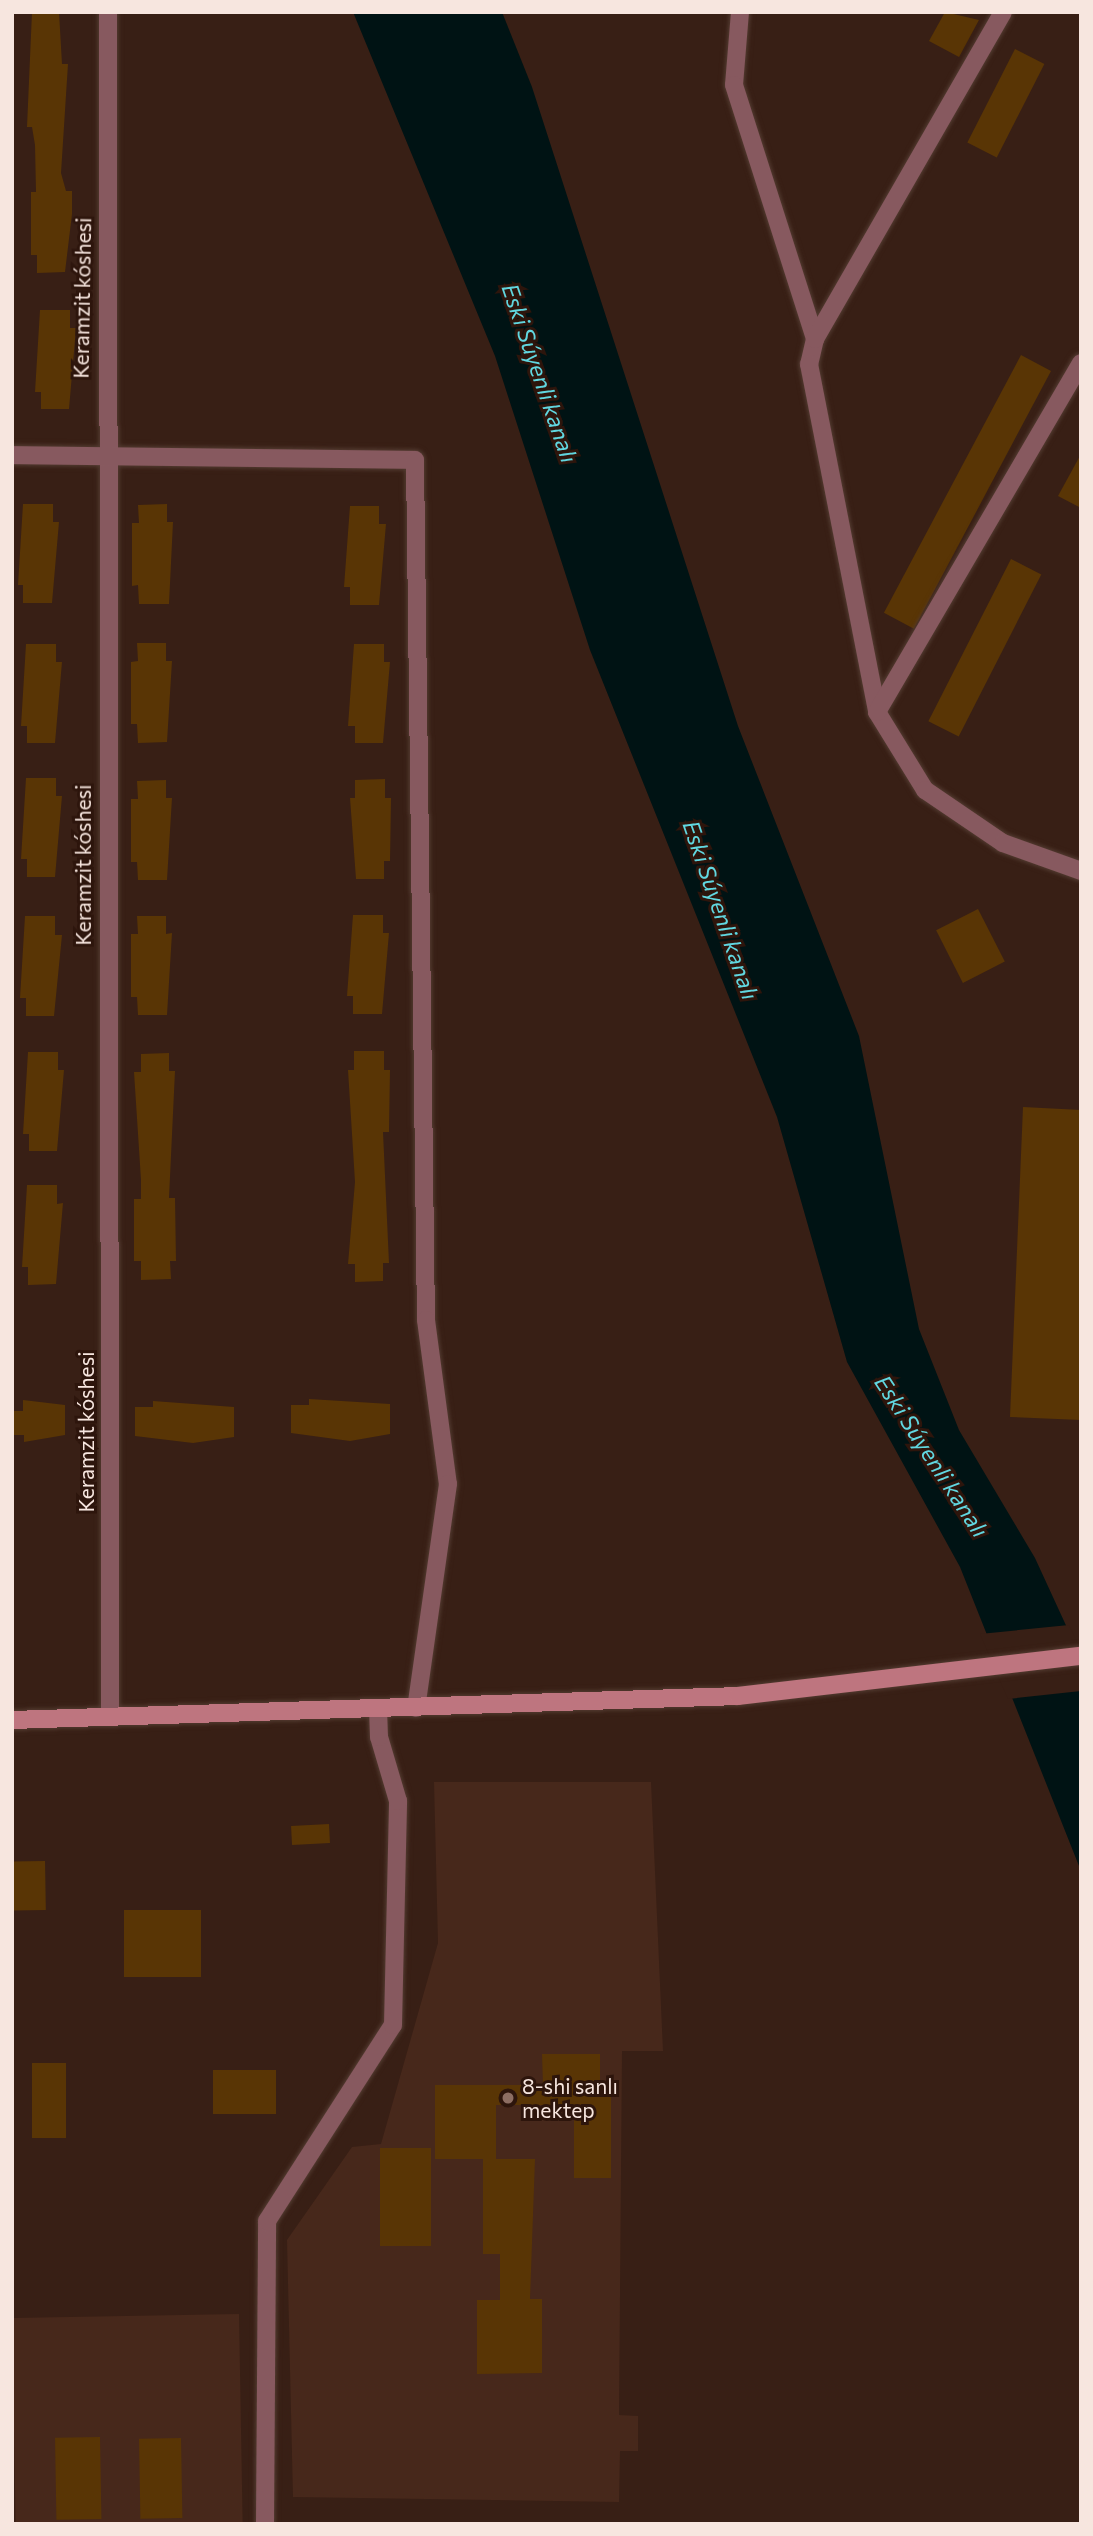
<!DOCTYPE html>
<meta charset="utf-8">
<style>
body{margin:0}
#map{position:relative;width:1093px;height:2536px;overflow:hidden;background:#381f15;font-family:Commissioner,sans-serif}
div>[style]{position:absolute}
.built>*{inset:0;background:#47281b;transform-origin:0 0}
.water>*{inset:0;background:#001314}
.pier>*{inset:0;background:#381f15}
.building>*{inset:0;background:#593505;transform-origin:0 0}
.roads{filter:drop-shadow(0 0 2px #533b31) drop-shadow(0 0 2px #533b31)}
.street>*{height:18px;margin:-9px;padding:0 9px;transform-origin:9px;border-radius:9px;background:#87595f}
.secondary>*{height:18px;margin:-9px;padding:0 9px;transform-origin:9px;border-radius:9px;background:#be757f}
.dots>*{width:19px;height:19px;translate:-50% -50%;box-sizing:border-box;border:4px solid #2d150c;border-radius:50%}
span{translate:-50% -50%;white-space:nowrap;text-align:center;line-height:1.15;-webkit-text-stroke:6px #2d150c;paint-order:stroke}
.street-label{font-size:21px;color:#f7e6df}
.poi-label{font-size:21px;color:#f7e6df}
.left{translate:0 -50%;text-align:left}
.water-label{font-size:23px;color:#61d7e0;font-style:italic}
.frame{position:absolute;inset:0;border:14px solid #f7e6df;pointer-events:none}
</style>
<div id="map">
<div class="built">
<i style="clip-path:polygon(434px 1782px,651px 1782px,663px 2051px,622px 2051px,619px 2415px,638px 2416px,638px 2451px,620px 2451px,619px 2502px,293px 2497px,287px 2240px,352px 2147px,381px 2144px,438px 1943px)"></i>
<i style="left:239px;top:2314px;width:210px;height:227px;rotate:89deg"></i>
</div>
<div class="water">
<i style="clip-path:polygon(353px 12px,502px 12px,532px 87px,738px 726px,859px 1036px,919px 1329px,959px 1430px,1035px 1558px,1081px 1658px,1081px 1871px,960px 1567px,847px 1362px,777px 1117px,590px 650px,495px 356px)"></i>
</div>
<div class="pier">
<i style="clip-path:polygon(1069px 1625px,1081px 1650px,1081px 1691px,1008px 1699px,980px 1634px)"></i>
</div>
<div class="building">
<i style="clip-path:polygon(32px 12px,59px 12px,62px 64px,68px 64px,61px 173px,66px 191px,72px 191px,72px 214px,65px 272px,37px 273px,37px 255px,31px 255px,31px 192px,36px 192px,35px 145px,32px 127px,27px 127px)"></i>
<i style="clip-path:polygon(945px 12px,979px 20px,959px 57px,929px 41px)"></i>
<i style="left:1015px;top:49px;width:33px;height:105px;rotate:27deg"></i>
<i style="clip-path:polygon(40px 310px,70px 310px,70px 328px,76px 328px,69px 409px,41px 409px,41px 392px,35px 392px)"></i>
<i style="left:1021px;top:355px;width:34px;height:292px;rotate:28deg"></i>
<i style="clip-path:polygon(1081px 454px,1081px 508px,1058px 496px)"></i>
<i style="clip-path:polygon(23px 504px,53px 504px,53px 522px,59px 522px,52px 603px,23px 603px,23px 585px,18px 585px)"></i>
<i style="clip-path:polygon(167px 504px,167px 522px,173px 522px,169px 604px,139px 604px,138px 585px,132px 586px,132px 523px,139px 523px,138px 505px)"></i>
<i style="clip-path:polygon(350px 506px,379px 506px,379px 524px,386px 524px,379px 605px,350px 605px,350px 587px,344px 587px)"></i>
<i style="left:1011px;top:559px;width:34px;height:182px;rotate:27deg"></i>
<i style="clip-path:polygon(137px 643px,166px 643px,166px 661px,172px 661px,167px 742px,138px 743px,137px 724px,131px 724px,131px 662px,138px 661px)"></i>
<i style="clip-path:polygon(26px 644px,56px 644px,56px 662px,62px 662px,55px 743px,27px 743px,27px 726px,21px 726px)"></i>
<i style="clip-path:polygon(354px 644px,384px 644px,384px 662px,390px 662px,383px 743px,355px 743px,355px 726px,348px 726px)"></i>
<i style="clip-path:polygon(26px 778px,56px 778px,56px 796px,62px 796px,55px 877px,27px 877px,27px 859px,21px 859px)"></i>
<i style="clip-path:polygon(385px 779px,385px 798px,391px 798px,390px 861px,384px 861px,384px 879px,356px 879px,350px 798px,355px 798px,355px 780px)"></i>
<i style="clip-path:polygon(166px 780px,166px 798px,172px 798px,167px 880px,138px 880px,137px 862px,131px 862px,131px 799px,138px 799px,137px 781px)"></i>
<i style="left:978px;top:909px;width:59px;height:47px;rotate:63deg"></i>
<i style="clip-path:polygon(353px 915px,383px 915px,383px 933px,389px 933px,382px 1014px,353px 1014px,353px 996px,347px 996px)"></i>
<i style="clip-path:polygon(25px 916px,55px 916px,55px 935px,62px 935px,54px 1016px,26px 1016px,26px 998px,20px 998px)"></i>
<i style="clip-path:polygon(137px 916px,166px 916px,166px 934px,172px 933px,167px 1015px,138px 1015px,137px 997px,131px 997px,131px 934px,138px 934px)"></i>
<i style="clip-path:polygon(354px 1051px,384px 1051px,384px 1070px,390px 1070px,389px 1132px,383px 1132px,389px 1263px,383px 1263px,383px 1281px,355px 1282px,355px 1264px,348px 1264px,355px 1182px,348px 1070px,354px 1070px)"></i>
<i style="clip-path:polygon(28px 1052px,58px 1052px,58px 1070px,64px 1070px,57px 1151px,29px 1151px,29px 1134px,23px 1134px)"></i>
<i style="clip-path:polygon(169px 1053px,169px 1071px,175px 1071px,169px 1198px,175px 1198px,176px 1261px,170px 1261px,171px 1279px,141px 1280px,141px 1261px,134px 1261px,134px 1199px,141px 1199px,141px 1180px,134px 1072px,141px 1072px,141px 1054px)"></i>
<i style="clip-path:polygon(1023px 1107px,1081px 1110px,1081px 1420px,1010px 1417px)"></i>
<i style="clip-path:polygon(27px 1185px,57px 1185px,57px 1204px,63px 1203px,56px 1284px,28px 1285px,28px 1267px,22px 1267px)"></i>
<i style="clip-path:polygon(309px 1399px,390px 1404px,390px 1434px,350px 1441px,291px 1433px,291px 1405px,309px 1405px)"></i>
<i style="clip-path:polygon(23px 1400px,65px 1405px,65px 1435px,24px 1442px,24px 1435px,12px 1435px,12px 1411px,23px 1411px)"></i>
<i style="clip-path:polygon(153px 1401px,234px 1407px,234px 1437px,193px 1443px,135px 1436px,135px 1407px,153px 1407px)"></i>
<i style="left:329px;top:1824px;width:19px;height:38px;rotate:87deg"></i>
<i style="left:45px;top:1861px;width:49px;height:33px;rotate:89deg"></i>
<i style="left:124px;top:1910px;width:77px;height:67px"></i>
<i style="clip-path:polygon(542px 2054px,600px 2054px,600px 2087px,611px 2087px,611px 2178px,574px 2178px,574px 2105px,496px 2105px,496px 2159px,535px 2159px,530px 2299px,542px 2299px,542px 2373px,477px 2374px,477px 2300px,500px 2300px,500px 2254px,483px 2254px,483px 2159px,435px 2159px,435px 2085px,543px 2085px)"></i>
<i style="left:32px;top:2063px;width:34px;height:75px"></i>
<i style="left:213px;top:2070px;width:63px;height:44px"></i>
<i style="left:380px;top:2148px;width:51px;height:98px"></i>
<i style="left:100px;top:2437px;width:82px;height:45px;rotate:89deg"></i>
<i style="left:181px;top:2438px;width:80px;height:42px;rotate:89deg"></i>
</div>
<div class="roads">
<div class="street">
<i style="left:108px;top:12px;width:1705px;rotate:89.93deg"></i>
<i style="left:740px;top:12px;width:73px;rotate:94.7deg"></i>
<i style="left:734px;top:85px;width:267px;rotate:72.3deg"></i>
<i style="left:815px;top:339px;width:26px;rotate:103deg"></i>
<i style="left:809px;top:364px;width:355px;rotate:78.9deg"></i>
<i style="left:877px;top:712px;width:92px;rotate:58.4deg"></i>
<i style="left:925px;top:790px;width:94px;rotate:34.2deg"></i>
<i style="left:1003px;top:843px;width:83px;rotate:19.7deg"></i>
<i style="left:815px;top:339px;width:377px;rotate:-60.1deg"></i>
<i style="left:12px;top:455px;width:403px;rotate:0.7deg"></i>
<i style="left:415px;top:460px;width:860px;rotate:89.27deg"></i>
<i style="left:426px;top:1320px;width:165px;rotate:82.4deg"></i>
<i style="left:448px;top:1484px;width:226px;rotate:98.1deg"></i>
<i style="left:877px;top:712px;width:404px;rotate:-59.7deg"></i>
<i style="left:265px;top:2524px;width:303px;rotate:-89.6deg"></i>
<i style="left:267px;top:2221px;width:233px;rotate:-57.3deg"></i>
<i style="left:393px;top:2025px;width:224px;rotate:-88.7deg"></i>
<i style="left:398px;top:1801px;width:67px;rotate:-106.5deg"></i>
<i style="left:379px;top:1737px;width:27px;rotate:-92deg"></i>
</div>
<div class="secondary">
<i style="left:12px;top:1720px;width:726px;rotate:-1.89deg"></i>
<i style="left:738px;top:1696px;width:345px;rotate:-6.7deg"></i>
</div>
</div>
<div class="dots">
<i style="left:508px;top:2098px;background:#8d6e63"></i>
</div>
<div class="street-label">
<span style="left:82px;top:298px;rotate:-89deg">Keramzit kóshesi</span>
<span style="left:83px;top:865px;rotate:-90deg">Keramzit kóshesi</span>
<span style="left:86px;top:1432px;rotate:-90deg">Keramzit kóshesi</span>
</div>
<div class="poi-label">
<span class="left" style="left:522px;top:2098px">8-shi sanlı<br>mektep</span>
</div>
<div class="water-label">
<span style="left:540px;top:373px;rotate:71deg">Eski Súyenli kanalı</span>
<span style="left:721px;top:910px;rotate:71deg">Eski Súyenli kanalı</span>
<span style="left:932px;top:1456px;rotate:57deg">Eski Súyenli kanalı</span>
</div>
<div class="frame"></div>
</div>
